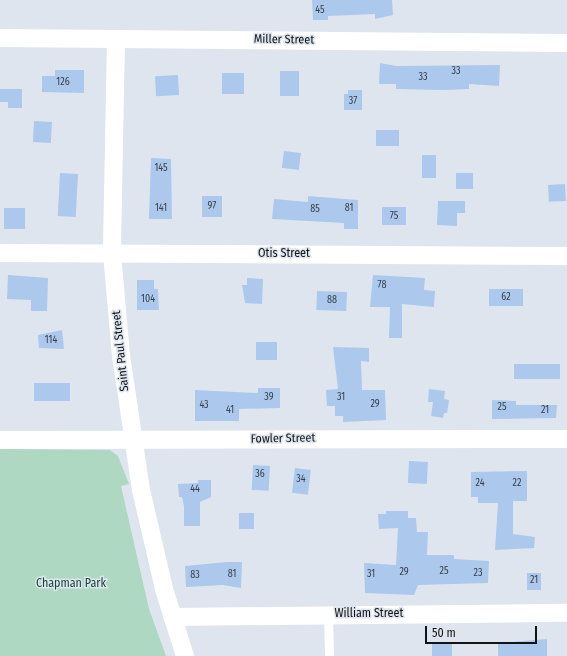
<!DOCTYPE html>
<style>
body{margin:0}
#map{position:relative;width:567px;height:656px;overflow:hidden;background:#dee5ee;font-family:"Fira Sans Condensed",sans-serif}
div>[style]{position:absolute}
.green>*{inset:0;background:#aed8c1}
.building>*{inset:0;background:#acc9ed;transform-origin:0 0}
.service>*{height:9px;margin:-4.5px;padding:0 4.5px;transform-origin:4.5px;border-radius:4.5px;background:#fff}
.minor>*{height:18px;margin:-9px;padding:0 9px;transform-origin:9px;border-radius:9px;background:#fff}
span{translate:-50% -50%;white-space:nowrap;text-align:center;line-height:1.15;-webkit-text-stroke:3px #dee5ee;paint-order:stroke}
.number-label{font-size:10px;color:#38424d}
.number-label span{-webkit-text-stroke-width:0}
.street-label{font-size:12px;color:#121518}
.park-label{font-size:12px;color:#114b33}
.scale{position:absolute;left:425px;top:626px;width:112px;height:18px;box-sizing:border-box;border:2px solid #121518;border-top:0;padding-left:5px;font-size:12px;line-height:14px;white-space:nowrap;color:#121518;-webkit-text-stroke:3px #dee5ee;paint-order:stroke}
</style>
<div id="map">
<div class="green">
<i style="clip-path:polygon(0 449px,110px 450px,118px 456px,129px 484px,121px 486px,149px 609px,166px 656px,0 656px)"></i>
</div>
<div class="building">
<i style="clip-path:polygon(312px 0,392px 0,393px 15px,375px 19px,375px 14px,328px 16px,328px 20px,313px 20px)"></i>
<i style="clip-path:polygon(380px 63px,396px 66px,500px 65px,499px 86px,469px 84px,469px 89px,445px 90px,396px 89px,396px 84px,379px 84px)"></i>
<i style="clip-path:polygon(55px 70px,84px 70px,84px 93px,42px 92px,42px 76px,55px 76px)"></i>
<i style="left:280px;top:71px;width:19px;height:25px"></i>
<i style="left:244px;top:73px;width:21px;height:22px;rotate:90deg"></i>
<i style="left:178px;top:75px;width:20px;height:23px;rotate:87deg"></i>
<i style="clip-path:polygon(0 89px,22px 89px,22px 108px,8px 108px,8px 102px,0 102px)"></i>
<i style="clip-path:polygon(348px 90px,362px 90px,362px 110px,344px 110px,344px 94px,348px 94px)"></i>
<i style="left:34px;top:121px;width:18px;height:21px;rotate:3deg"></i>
<i style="left:376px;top:130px;width:23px;height:16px"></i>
<i style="left:284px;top:151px;width:17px;height:17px;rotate:7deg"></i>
<i style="left:422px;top:155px;width:14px;height:23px"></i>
<i style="clip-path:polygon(151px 158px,171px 159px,172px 219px,149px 219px)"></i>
<i style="left:60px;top:173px;width:18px;height:43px;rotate:3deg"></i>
<i style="left:456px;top:173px;width:17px;height:16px"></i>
<i style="left:565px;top:184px;width:17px;height:17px;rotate:87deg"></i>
<i style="left:202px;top:196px;width:20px;height:21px"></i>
<i style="clip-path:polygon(308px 196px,358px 200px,358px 229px,344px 229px,344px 223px,272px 219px,274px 199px,308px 202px)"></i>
<i style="clip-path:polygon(438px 201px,465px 201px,465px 213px,457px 213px,457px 226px,437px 225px)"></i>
<i style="left:406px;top:207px;width:18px;height:24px;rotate:90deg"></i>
<i style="left:4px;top:208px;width:21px;height:21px"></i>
<i style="clip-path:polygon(8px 275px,48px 278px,47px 311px,31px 311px,31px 300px,7px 299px)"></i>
<i style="clip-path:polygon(373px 275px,425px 278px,424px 290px,435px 291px,434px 307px,402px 304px,402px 338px,389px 338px,390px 307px,370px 307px)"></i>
<i style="clip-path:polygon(247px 278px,263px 279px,262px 304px,245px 303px,242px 285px,247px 285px)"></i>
<i style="clip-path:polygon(137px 280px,154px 280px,154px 289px,158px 289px,159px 310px,137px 310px)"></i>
<i style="left:489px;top:289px;width:34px;height:17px"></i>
<i style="left:317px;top:291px;width:30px;height:19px;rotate:2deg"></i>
<i style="clip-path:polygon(62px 330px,64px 349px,39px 348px,38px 335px)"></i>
<i style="left:256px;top:342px;width:21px;height:18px"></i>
<i style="clip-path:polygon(333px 347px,369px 348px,369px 362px,361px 361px,362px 390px,385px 390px,386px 420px,343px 422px,343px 416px,335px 416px,335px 406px,327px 406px,326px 390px,338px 389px)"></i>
<i style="left:560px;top:364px;width:15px;height:46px;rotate:90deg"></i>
<i style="left:34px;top:383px;width:36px;height:18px"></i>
<i style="clip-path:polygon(258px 388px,280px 388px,280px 408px,239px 409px,239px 421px,195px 421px,195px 390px,258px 393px)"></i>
<i style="clip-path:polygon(429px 389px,445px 391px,444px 399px,449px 400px,447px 413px,444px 413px,443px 418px,431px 416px,433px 402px,428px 402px)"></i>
<i style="clip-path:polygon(492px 400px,516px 401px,516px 405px,557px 405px,556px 418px,492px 419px)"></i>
<i style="left:409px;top:461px;width:19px;height:22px;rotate:3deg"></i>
<i style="left:253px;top:465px;width:17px;height:25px;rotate:3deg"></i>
<i style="left:295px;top:468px;width:16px;height:25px;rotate:7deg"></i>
<i style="clip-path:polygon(527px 471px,527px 501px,513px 501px,513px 534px,535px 537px,534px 548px,495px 550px,498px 503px,478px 503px,478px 497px,471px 497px,471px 472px)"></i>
<i style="clip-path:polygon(198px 480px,211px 480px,211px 497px,200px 502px,200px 526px,184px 526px,184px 506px,182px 497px,179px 497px,178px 484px,198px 483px)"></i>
<i style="clip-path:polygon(386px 511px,408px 511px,408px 518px,416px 518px,417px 532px,428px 532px,427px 555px,454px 555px,454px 559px,489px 561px,488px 583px,418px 585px,414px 595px,365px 593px,364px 563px,396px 565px,398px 528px,379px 529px,378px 514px,386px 514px)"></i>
<i style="left:239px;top:513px;width:15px;height:16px"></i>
<i style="clip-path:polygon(227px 562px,242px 562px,241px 588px,223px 585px,186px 587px,185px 566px)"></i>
<i style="left:527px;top:573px;width:14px;height:17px"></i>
<i style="clip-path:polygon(547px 639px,547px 656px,498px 656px,498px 643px)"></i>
<i style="left:432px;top:644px;width:20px;height:12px"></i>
</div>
<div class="service">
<i style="left:328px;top:614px;width:42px;rotate:88.6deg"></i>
</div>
<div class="minor">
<i style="left:0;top:38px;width:567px;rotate:0.51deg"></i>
<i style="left:116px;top:39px;width:214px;rotate:91.1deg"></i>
<i style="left:112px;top:253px;width:102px;rotate:85deg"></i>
<i style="left:121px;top:355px;width:136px;rotate:81.6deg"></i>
<i style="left:141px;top:490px;width:102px;rotate:76.9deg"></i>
<i style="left:164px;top:589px;width:70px;rotate:72.6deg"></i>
<i style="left:0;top:253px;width:567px;rotate:0.3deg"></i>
<i style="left:0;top:440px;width:567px;rotate:-0.1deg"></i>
<i style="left:172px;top:617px;width:395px;rotate:-0.6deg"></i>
</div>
<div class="number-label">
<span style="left:320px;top:11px">45</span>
<span style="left:456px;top:72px">33</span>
<span style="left:423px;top:78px">33</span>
<span style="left:63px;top:83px">126</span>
<span style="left:353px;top:102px">37</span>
<span style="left:161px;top:169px">145</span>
<span style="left:212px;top:207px">97</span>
<span style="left:161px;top:209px">141</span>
<span style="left:349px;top:209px">81</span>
<span style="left:315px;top:210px">85</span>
<span style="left:394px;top:217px">75</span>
<span style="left:382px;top:286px">78</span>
<span style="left:506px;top:298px">62</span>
<span style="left:148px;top:300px">104</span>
<span style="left:332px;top:301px">88</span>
<span style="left:51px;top:341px">114</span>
<span style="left:269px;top:398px">39</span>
<span style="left:341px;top:398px">31</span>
<span style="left:375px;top:405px">29</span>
<span style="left:204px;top:406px">43</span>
<span style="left:502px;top:408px">25</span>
<span style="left:230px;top:411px">41</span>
<span style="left:545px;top:411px">21</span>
<span style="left:260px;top:475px">36</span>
<span style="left:301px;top:480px">34</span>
<span style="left:480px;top:484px">24</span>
<span style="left:517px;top:484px">22</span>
<span style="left:195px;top:490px">44</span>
<span style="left:444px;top:572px">25</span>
<span style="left:404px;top:573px">29</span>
<span style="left:478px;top:574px">23</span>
<span style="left:232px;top:575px">81</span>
<span style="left:371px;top:575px">31</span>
<span style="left:195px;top:576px">83</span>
<span style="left:534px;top:581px">21</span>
</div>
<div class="street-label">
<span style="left:284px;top:40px;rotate:1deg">Miller Street</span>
<span style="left:284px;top:254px">Otis Street</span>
<span style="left:121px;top:351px;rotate:-96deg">Saint Paul Street</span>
<span style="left:283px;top:439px;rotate:-1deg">Fowler Street</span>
<span style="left:369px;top:614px">William Street</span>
</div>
<div class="park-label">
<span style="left:71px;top:584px">Chapman Park</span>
</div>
<div class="scale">50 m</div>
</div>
